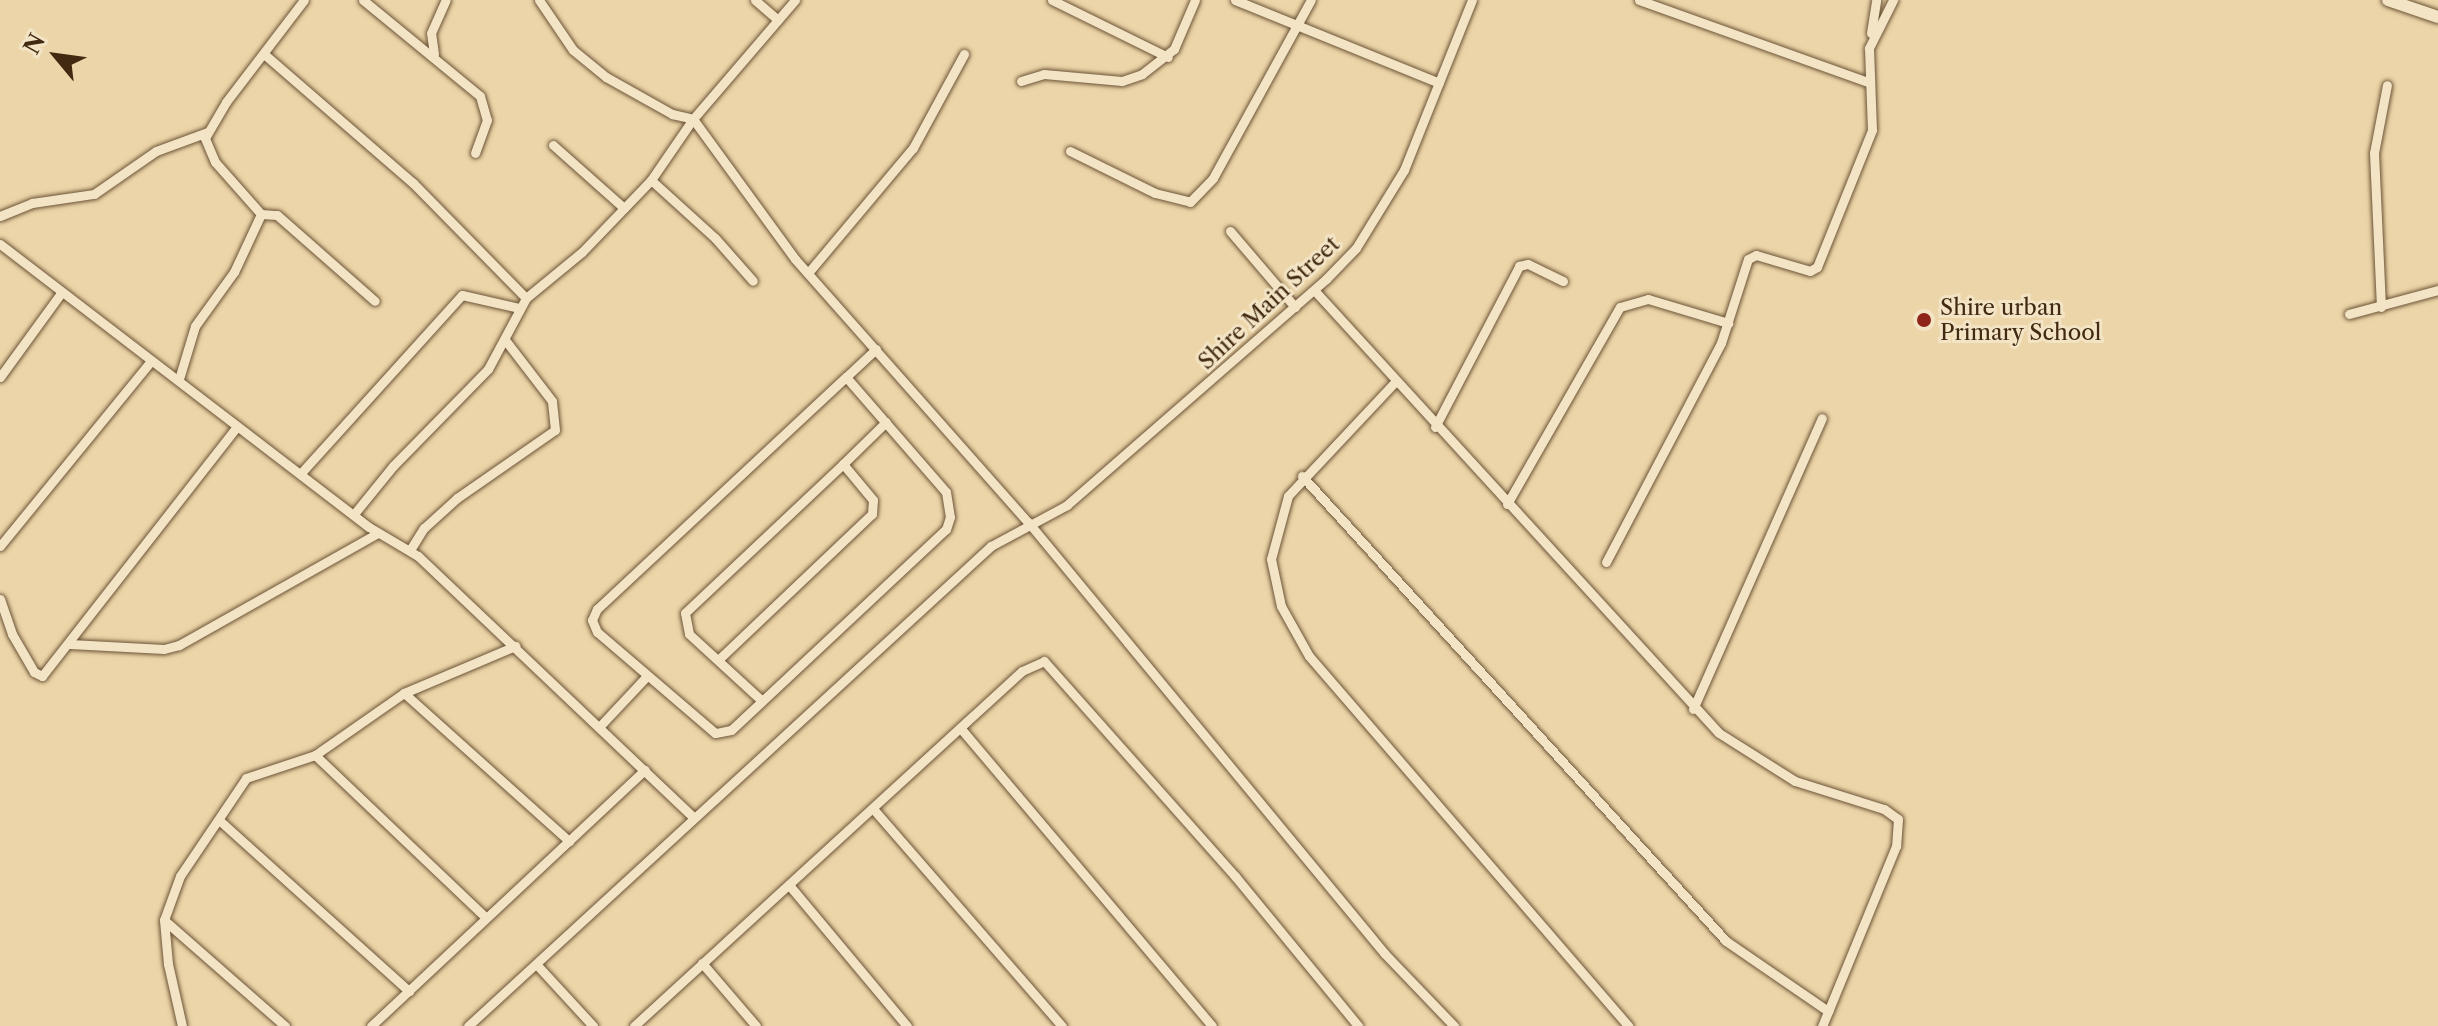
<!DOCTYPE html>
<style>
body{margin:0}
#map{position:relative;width:2438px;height:1026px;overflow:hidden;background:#ecd5a8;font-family:"Libre Caslon Text",serif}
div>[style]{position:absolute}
.roads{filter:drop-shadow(0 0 2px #6c5437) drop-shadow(0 0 2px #6c5437)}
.street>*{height:9px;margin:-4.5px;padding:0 4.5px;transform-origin:4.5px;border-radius:4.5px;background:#f3e4c6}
.secondary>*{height:12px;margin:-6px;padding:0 6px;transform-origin:6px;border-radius:6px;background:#f3e4c6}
.dots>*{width:22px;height:22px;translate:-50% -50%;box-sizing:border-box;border:4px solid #f3e4c6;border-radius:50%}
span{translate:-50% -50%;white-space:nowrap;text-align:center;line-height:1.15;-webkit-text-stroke:6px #f3e4c6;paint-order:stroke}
.street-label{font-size:22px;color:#422911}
.poi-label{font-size:22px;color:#422911}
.left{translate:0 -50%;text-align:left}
.north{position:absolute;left:16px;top:16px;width:80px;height:80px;-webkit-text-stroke:6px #f3e4c6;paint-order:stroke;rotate:299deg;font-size:22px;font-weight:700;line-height:32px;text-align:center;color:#422911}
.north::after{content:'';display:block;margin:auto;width:28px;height:36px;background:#422911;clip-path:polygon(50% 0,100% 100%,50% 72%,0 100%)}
</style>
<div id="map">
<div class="roads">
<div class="street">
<i style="left:363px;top:0;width:151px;rotate:39.4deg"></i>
<i style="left:480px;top:96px;width:25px;rotate:74deg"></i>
<i style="left:487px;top:120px;width:35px;rotate:110deg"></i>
<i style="left:539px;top:0;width:60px;rotate:55.8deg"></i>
<i style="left:573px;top:50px;width:43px;rotate:39.3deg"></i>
<i style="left:606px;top:77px;width:76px;rotate:29.3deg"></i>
<i style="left:672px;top:114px;width:22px;rotate:13deg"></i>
<i style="left:693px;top:119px;width:173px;rotate:53.9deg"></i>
<i style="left:795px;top:259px;width:351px;rotate:48.5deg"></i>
<i style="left:1028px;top:522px;width:560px;rotate:50.43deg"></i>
<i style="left:1385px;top:954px;width:100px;rotate:46.2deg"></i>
<i style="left:755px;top:0;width:30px;rotate:41deg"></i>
<i style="left:1052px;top:0;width:129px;rotate:26.2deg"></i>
<i style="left:1235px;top:0;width:220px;rotate:22.1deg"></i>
<i style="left:1639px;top:0;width:243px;rotate:19.7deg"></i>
<i style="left:1871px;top:33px;width:33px;rotate:-81deg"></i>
<i style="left:264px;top:54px;width:197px;rotate:40.9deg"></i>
<i style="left:413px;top:183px;width:161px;rotate:45.5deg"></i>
<i style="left:434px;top:54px;width:21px;rotate:-98deg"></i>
<i style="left:431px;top:33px;width:36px;rotate:-66deg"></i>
<i style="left:1021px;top:81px;width:24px;rotate:-17deg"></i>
<i style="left:1044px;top:74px;width:78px;rotate:5.1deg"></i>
<i style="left:1122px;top:81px;width:21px;rotate:-19deg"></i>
<i style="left:1142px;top:74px;width:41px;rotate:-38deg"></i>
<i style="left:1174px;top:49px;width:53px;rotate:-66.8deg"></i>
<i style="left:553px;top:145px;width:95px;rotate:41.6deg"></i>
<i style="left:1070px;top:151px;width:95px;rotate:26.3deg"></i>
<i style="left:1155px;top:193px;width:36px;rotate:14deg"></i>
<i style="left:1190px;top:202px;width:33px;rotate:-46deg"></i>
<i style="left:1213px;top:178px;width:203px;rotate:-61.2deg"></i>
<i style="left:651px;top:180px;width:86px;rotate:42.2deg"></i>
<i style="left:715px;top:238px;width:57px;rotate:48.5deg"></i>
<i style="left:261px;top:214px;width:16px;rotate:4deg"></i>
<i style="left:277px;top:215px;width:130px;rotate:41.3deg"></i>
<i style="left:0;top:216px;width:35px;rotate:-22deg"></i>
<i style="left:32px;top:203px;width:63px;rotate:-8.3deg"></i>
<i style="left:94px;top:194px;width:75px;rotate:-34.7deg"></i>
<i style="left:156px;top:151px;width:55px;rotate:-20.1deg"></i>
<i style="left:1230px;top:231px;width:100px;rotate:49.5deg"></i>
<i style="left:0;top:244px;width:465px;rotate:37.5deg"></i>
<i style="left:369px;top:527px;width:57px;rotate:30.6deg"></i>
<i style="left:418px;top:556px;width:379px;rotate:43.5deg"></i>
<i style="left:808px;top:273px;width:163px;rotate:-50deg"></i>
<i style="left:913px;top:148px;width:107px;rotate:-61.5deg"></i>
<i style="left:1314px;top:290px;width:600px;rotate:47.57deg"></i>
<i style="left:1719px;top:733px;width:90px;rotate:32.3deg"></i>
<i style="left:1795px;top:781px;width:93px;rotate:17.5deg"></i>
<i style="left:1884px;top:809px;width:17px;rotate:36deg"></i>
<i style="left:1898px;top:819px;width:27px;rotate:94deg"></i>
<i style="left:1896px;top:846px;width:195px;rotate:112.3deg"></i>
<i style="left:2381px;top:307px;width:154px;rotate:-92.6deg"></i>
<i style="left:2374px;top:153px;width:69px;rotate:-79.2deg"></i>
<i style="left:2349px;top:314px;width:92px;rotate:-15.1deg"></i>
<i style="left:0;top:377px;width:104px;rotate:-54deg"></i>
<i style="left:846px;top:377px;width:152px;rotate:49deg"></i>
<i style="left:946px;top:492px;width:25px;rotate:81deg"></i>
<i style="left:950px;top:517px;width:13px;rotate:108deg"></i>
<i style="left:946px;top:529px;width:294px;rotate:136.9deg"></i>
<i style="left:731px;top:730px;width:16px;rotate:169deg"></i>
<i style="left:715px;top:733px;width:155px;rotate:-139.4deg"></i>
<i style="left:597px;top:632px;width:13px;rotate:-113deg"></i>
<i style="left:592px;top:620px;width:12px;rotate:-66deg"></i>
<i style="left:597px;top:609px;width:340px;rotate:-43deg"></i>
<i style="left:846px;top:377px;width:41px;rotate:-43deg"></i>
<i style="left:179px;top:379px;width:55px;rotate:-73.2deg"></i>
<i style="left:195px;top:326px;width:67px;rotate:-54.2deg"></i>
<i style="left:234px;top:272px;width:64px;rotate:-65deg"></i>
<i style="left:261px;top:214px;width:69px;rotate:-131.5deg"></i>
<i style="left:215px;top:162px;width:26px;rotate:-113deg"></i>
<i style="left:205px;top:138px;width:42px;rotate:-59.7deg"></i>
<i style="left:226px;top:102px;width:128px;rotate:-52.6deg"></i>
<i style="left:1394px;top:383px;width:155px;rotate:133.2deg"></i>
<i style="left:1288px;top:496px;width:65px;rotate:105.1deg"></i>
<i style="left:1271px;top:559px;width:48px;rotate:78deg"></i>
<i style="left:1281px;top:606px;width:57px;rotate:60.8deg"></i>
<i style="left:1309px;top:656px;width:489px;rotate:49.2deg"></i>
<i style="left:1435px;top:427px;width:182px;rotate:-62.4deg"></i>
<i style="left:1519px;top:266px;width:9px;rotate:-13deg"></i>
<i style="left:1528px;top:264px;width:39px;rotate:26deg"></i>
<i style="left:843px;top:464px;width:60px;rotate:-44.3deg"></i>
<i style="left:301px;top:473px;width:240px;rotate:-47.9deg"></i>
<i style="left:462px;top:295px;width:58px;rotate:12.8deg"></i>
<i style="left:1302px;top:476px;width:629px;rotate:47.64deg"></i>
<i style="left:1726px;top:941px;width:124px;rotate:34.5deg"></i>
<i style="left:1507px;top:504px;width:227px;rotate:-60.2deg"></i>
<i style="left:1620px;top:307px;width:29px;rotate:-16deg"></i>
<i style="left:1648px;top:299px;width:84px;rotate:16.7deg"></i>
<i style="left:354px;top:514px;width:62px;rotate:-50.9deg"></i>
<i style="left:393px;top:466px;width:136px;rotate:-45.6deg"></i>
<i style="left:488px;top:369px;width:81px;rotate:-61.8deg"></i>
<i style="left:526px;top:298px;width:72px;rotate:-39.4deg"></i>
<i style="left:582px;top:252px;width:100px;rotate:-46.2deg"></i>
<i style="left:651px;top:180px;width:74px;rotate:-55.5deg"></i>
<i style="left:693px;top:119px;width:157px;rotate:-49.4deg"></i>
<i style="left:0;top:546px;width:239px;rotate:-50.8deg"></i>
<i style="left:410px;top:550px;width:26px;rotate:-58deg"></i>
<i style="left:424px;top:528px;width:45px;rotate:-42.3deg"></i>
<i style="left:457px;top:498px;width:119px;rotate:-34.8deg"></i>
<i style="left:555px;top:430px;width:29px;rotate:-96deg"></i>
<i style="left:552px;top:401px;width:76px;rotate:-127.5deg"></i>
<i style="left:1606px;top:562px;width:247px;rotate:-62.3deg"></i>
<i style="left:1721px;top:343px;width:88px;rotate:-72.2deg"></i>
<i style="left:1748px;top:259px;width:9px;rotate:-27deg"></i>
<i style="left:1756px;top:255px;width:56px;rotate:16.5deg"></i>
<i style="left:1810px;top:271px;width:8px;rotate:-30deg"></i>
<i style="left:1817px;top:267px;width:148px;rotate:-68.1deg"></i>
<i style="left:1872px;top:130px;width:82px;rotate:-92.1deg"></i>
<i style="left:1869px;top:48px;width:54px;rotate:-63.4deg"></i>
<i style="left:0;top:599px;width:37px;rotate:71deg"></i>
<i style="left:12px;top:634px;width:44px;rotate:59.9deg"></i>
<i style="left:34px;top:672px;width:9px;rotate:27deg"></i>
<i style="left:42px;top:676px;width:317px;rotate:-52deg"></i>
<i style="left:70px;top:644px;width:94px;rotate:3deg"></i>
<i style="left:164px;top:649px;width:16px;rotate:-15deg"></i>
<i style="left:179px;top:645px;width:228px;rotate:-29.4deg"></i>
<i style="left:718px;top:660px;width:212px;rotate:-43.5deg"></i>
<i style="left:872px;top:514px;width:14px;rotate:-86deg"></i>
<i style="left:873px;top:500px;width:47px;rotate:-129.8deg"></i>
<i style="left:843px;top:464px;width:217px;rotate:136.7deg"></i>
<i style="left:685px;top:613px;width:21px;rotate:79deg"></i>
<i style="left:689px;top:634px;width:99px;rotate:42.5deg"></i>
<i style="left:404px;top:693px;width:222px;rotate:41.9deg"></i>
<i style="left:1693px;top:709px;width:318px;rotate:-66.1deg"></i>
<i style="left:600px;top:726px;width:67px;rotate:-46.8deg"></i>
<i style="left:962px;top:730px;width:387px;rotate:49.8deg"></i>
<i style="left:315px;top:755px;width:235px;rotate:43.6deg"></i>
<i style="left:875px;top:811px;width:285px;rotate:49deg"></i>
<i style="left:219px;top:820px;width:256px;rotate:42deg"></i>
<i style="left:789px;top:885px;width:184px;rotate:50.1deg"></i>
<i style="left:164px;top:920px;width:161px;rotate:41.2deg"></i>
<i style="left:702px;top:963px;width:83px;rotate:49.4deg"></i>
<i style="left:537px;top:965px;width:83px;rotate:47.4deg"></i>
<i style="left:182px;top:1026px;width:64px;rotate:-102.7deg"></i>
<i style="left:168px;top:964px;width:44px;rotate:-95.2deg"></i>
<i style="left:164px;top:920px;width:47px;rotate:-70deg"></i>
<i style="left:180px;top:876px;width:118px;rotate:-56deg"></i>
<i style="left:246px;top:778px;width:73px;rotate:-18.4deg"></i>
<i style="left:315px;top:755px;width:108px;rotate:-34.9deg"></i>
<i style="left:404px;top:693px;width:121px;rotate:-22.9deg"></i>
<i style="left:371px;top:1026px;width:375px;rotate:-43.1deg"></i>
<i style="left:468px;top:1026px;width:710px;rotate:-42.55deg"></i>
<i style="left:991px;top:546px;width:86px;rotate:-28.3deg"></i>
<i style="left:1067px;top:505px;width:344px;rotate:-41.1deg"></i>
<i style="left:1326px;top:279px;width:43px;rotate:-45.9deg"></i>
<i style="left:1356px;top:248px;width:92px;rotate:-58.4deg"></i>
<i style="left:1404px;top:170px;width:183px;rotate:-68.2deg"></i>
<i style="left:634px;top:1026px;width:526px;rotate:-42.46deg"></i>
<i style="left:1022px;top:671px;width:24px;rotate:-24deg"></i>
<i style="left:1044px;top:661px;width:288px;rotate:48.4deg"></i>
<i style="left:1235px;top:876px;width:194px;rotate:50.6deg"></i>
</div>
<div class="secondary">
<i style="left:2388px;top:0;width:53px;rotate:18.8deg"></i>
</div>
</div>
<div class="dots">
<i style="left:1924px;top:320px;background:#8f2418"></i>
</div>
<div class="street-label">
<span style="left:1269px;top:303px;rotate:-43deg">Shire Main Street</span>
</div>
<div class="poi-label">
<span class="left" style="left:1940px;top:320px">Shire urban<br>Primary School</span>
</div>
<div class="north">N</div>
</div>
